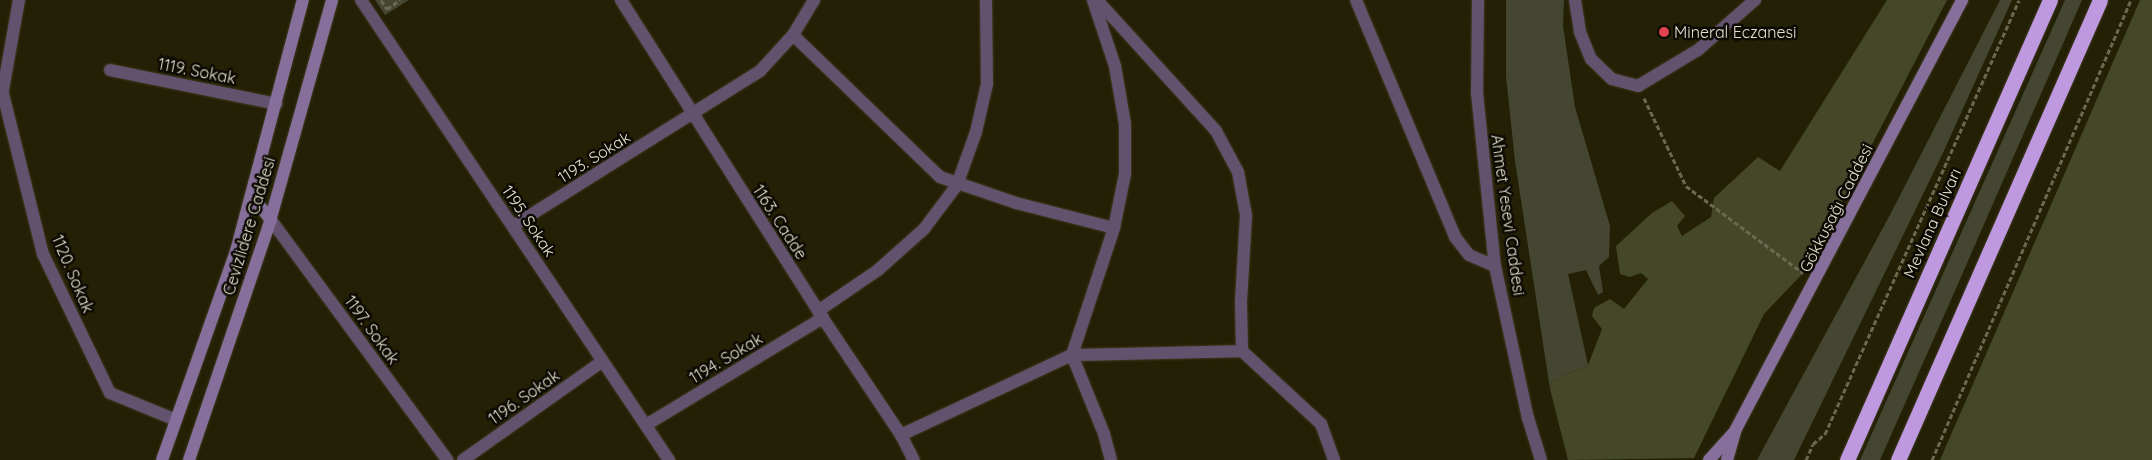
<!DOCTYPE html>
<meta charset="utf-8">
<style>
body{margin:0}
#map{position:relative;width:2152px;height:460px;overflow:hidden;background:#242005;font-family:Quicksand,sans-serif}
div>[style]{position:absolute}
.green>*{inset:0;background:#454631}
.forest>*{inset:0;background:#454729}
.path>*{height:3px;margin-top:-1.5px;transform-origin:0;background:repeating-linear-gradient(90deg,#6b6750 0 5px,transparent 0 7.5px)}
.roads{filter:drop-shadow(0 0 1px #3f3b22) drop-shadow(0 0 1px #3f3b22)}
.street>*{height:12px;margin:-6px;padding:0 6px;transform-origin:6px;border-radius:6px;background:#62526e}
.secondary>*{height:12px;margin:-6px;padding:0 6px;transform-origin:6px;border-radius:6px;background:#876f9c}
.highway>*{height:15px;margin:-7.5px;padding:0 7.5px;transform-origin:7.5px;border-radius:7.5px;background:#bf99df}
.dots>*{width:14px;height:14px;translate:-50% -50%;box-sizing:border-box;border:2px solid #0b0902;border-radius:50%}
span{translate:-50% -50%;white-space:nowrap;text-align:center;line-height:1.15;-webkit-text-stroke:5px #0b0902;paint-order:stroke}
.poi-label{font-size:16px;color:#e3e1d1}
.left{translate:0 -50%;text-align:left}
.street-label{font-size:16px;color:#e3e1d1}
</style>
<div id="map">
<div class="green">
<i style="clip-path:polygon(375px 0,409px 0,385px 15px)"></i>
<i style="clip-path:polygon(1506px 0,1564px 0,1563px 26px,1575px 107px,1610px 226px,1609px 257px,1599px 266px,1603px 292px,1598px 295px,1586px 270px,1568px 274px,1588px 365px,1552px 381px,1550px 389px,1515px 161px,1506px 76px)"></i>
<i style="clip-path:polygon(2000px 0,2012px 0,1942px 155px,1794px 460px,1757px 460px,1891px 213px)"></i>
<i style="clip-path:polygon(2065px 0,2082px 0,1954px 293px,1880px 460px,1860px 460px)"></i>
</div>
<div class="forest">
<i style="clip-path:polygon(1887px 0,1947px 0,1808px 268px,1764px 314px,1694px 458px,1568px 460px,1550px 389px,1552px 381px,1588px 365px,1602px 329px,1592px 316px,1594px 308px,1610px 299px,1624px 309px,1648px 279px,1641px 273px,1630px 277px,1620px 274px,1616px 246px,1652px 213px,1672px 201px,1685px 216px,1677px 226px,1682px 236px,1711px 217px,1714px 198px,1758px 157px,1780px 171px)"></i>
<i style="clip-path:polygon(2140px 0,2152px 0,2152px 460px,1940px 460px)"></i>
</div>
<div class="path">
<i style="left:381px;top:0;width:11px;rotate:56deg"></i>
<i style="left:387px;top:9px;width:16px;rotate:-35deg"></i>
<i style="left:1644px;top:98px;width:98px;rotate:64.5deg"></i>
<i style="left:1686px;top:186px;width:146px;rotate:36.6deg"></i>
<i style="left:1806px;top:460px;width:17px;rotate:-66deg"></i>
<i style="left:1813px;top:444px;width:16px;rotate:-40deg"></i>
<i style="left:1825px;top:434px;width:475px;rotate:-65.9deg"></i>
<i style="left:1932px;top:460px;width:501px;rotate:-66.61deg"></i>
</div>
<div class="roads">
<div class="street">
<i style="left:361px;top:0;width:554px;rotate:56.2deg"></i>
<i style="left:621px;top:0;width:368px;rotate:57.6deg"></i>
<i style="left:818px;top:311px;width:149px;rotate:56.2deg"></i>
<i style="left:901px;top:435px;width:28px;rotate:63deg"></i>
<i style="left:1093px;top:0;width:70px;rotate:71.6deg"></i>
<i style="left:1115px;top:66px;width:59px;rotate:80.2deg"></i>
<i style="left:1125px;top:124px;width:50px;rotate:90deg"></i>
<i style="left:1125px;top:174px;width:55px;rotate:101.5deg"></i>
<i style="left:1114px;top:228px;width:134px;rotate:108.3deg"></i>
<i style="left:1072px;top:355px;width:85px;rotate:67.9deg"></i>
<i style="left:1104px;top:434px;width:27px;rotate:75deg"></i>
<i style="left:1097px;top:0;width:177px;rotate:47.7deg"></i>
<i style="left:1216px;top:131px;width:47px;rotate:61.8deg"></i>
<i style="left:1238px;top:172px;width:44px;rotate:79.5deg"></i>
<i style="left:1246px;top:215px;width:88px;rotate:93.3deg"></i>
<i style="left:1241px;top:303px;width:48px;rotate:88.8deg"></i>
<i style="left:1242px;top:351px;width:108px;rotate:42.7deg"></i>
<i style="left:1321px;top:424px;width:38px;rotate:70deg"></i>
<i style="left:1356px;top:0;width:257px;rotate:67.3deg"></i>
<i style="left:1455px;top:237px;width:23px;rotate:52deg"></i>
<i style="left:1469px;top:255px;width:28px;rotate:23deg"></i>
<i style="left:1478px;top:0;width:93px;rotate:90.6deg"></i>
<i style="left:1477px;top:93px;width:174px;rotate:84.1deg"></i>
<i style="left:1495px;top:266px;width:156px;rotate:77.8deg"></i>
<i style="left:1528px;top:418px;width:44px;rotate:72.8deg"></i>
<i style="left:1575px;top:0;width:32px;rotate:81deg"></i>
<i style="left:1580px;top:32px;width:29px;rotate:68deg"></i>
<i style="left:1591px;top:59px;width:29px;rotate:44deg"></i>
<i style="left:1612px;top:79px;width:27px;rotate:15deg"></i>
<i style="left:1638px;top:86px;width:70px;rotate:-31deg"></i>
<i style="left:1698px;top:50px;width:76px;rotate:-41.3deg"></i>
<i style="left:793px;top:35px;width:204px;rotate:44deg"></i>
<i style="left:940px;top:177px;width:80px;rotate:18.9deg"></i>
<i style="left:1016px;top:203px;width:101px;rotate:14.3deg"></i>
<i style="left:110px;top:70px;width:170px;rotate:11.5deg"></i>
<i style="left:3px;top:94px;width:165px;rotate:76deg"></i>
<i style="left:43px;top:254px;width:154px;rotate:64.3deg"></i>
<i style="left:110px;top:393px;width:71px;rotate:22.2deg"></i>
<i style="left:1px;top:101px;width:103px;rotate:-79.9deg"></i>
<i style="left:271px;top:220px;width:298px;rotate:53.7deg"></i>
<i style="left:513px;top:226px;width:292px;rotate:-32.1deg"></i>
<i style="left:760px;top:71px;width:49px;rotate:-47.5deg"></i>
<i style="left:793px;top:35px;width:41px;rotate:-59deg"></i>
<i style="left:818px;top:311px;width:73px;rotate:-34.3deg"></i>
<i style="left:878px;top:270px;width:62px;rotate:-41.7deg"></i>
<i style="left:924px;top:229px;width:55px;rotate:-53.1deg"></i>
<i style="left:957px;top:185px;width:56px;rotate:-70.3deg"></i>
<i style="left:976px;top:132px;width:49px;rotate:-77.1deg"></i>
<i style="left:987px;top:84px;width:84px;rotate:-90.7deg"></i>
<i style="left:646px;top:425px;width:207px;rotate:-31.2deg"></i>
<i style="left:901px;top:435px;width:189px;rotate:-25.1deg"></i>
<i style="left:1072px;top:355px;width:170px;rotate:-1.3deg"></i>
<i style="left:463px;top:460px;width:171px;rotate:-35.3deg"></i>
</div>
<div class="secondary">
<i style="left:252px;top:196px;width:31px;rotate:52deg"></i>
<i style="left:162px;top:460px;width:222px;rotate:-70.5deg"></i>
<i style="left:236px;top:251px;width:260px;rotate:-75.1deg"></i>
<i style="left:189px;top:460px;width:245px;rotate:-71.2deg"></i>
<i style="left:268px;top:228px;width:237px;rotate:-74.3deg"></i>
<i style="left:1709px;top:460px;width:36px;rotate:-48deg"></i>
<i style="left:1727px;top:460px;width:32px;rotate:-74deg"></i>
<i style="left:1736px;top:429px;width:485px;rotate:-62.2deg"></i>
</div>
<div class="highway">
<i style="left:1847px;top:460px;width:503px;rotate:-66.19deg"></i>
<i style="left:1898px;top:460px;width:502px;rotate:-66.29deg"></i>
</div>
</div>
<div class="dots">
<i style="left:1664px;top:32px;background:#e0444e"></i>
</div>
<div class="poi-label">
<span class="left" style="left:1674px;top:32px">Mineral Eczanesi</span>
</div>
<div class="street-label">
<span style="left:197px;top:71px;rotate:11deg">1119. Sokak</span>
<span style="left:594px;top:157px;rotate:-32deg">1193. Sokak</span>
<span style="left:1836px;top:208px;rotate:-63deg">Gökkuşağı Caddesi</span>
<span style="left:1508px;top:215px;rotate:82deg">Ahmet Yesevi Caddesi</span>
<span style="left:529px;top:221px;rotate:56deg">1195. Sokak</span>
<span style="left:780px;top:222px;rotate:57deg">1163. Cadde</span>
<span style="left:1932px;top:223px;rotate:-66deg">Mevlana Bulvarı</span>
<span style="left:249px;top:226px;rotate:-73deg">Cevizlidere Caddesi</span>
<span style="left:73px;top:274px;rotate:67deg">1120. Sokak</span>
<span style="left:372px;top:330px;rotate:54deg">1197. Sokak</span>
<span style="left:726px;top:358px;rotate:-31deg">1194. Sokak</span>
<span style="left:524px;top:397px;rotate:-35deg">1196. Sokak</span>
</div>
</div>
